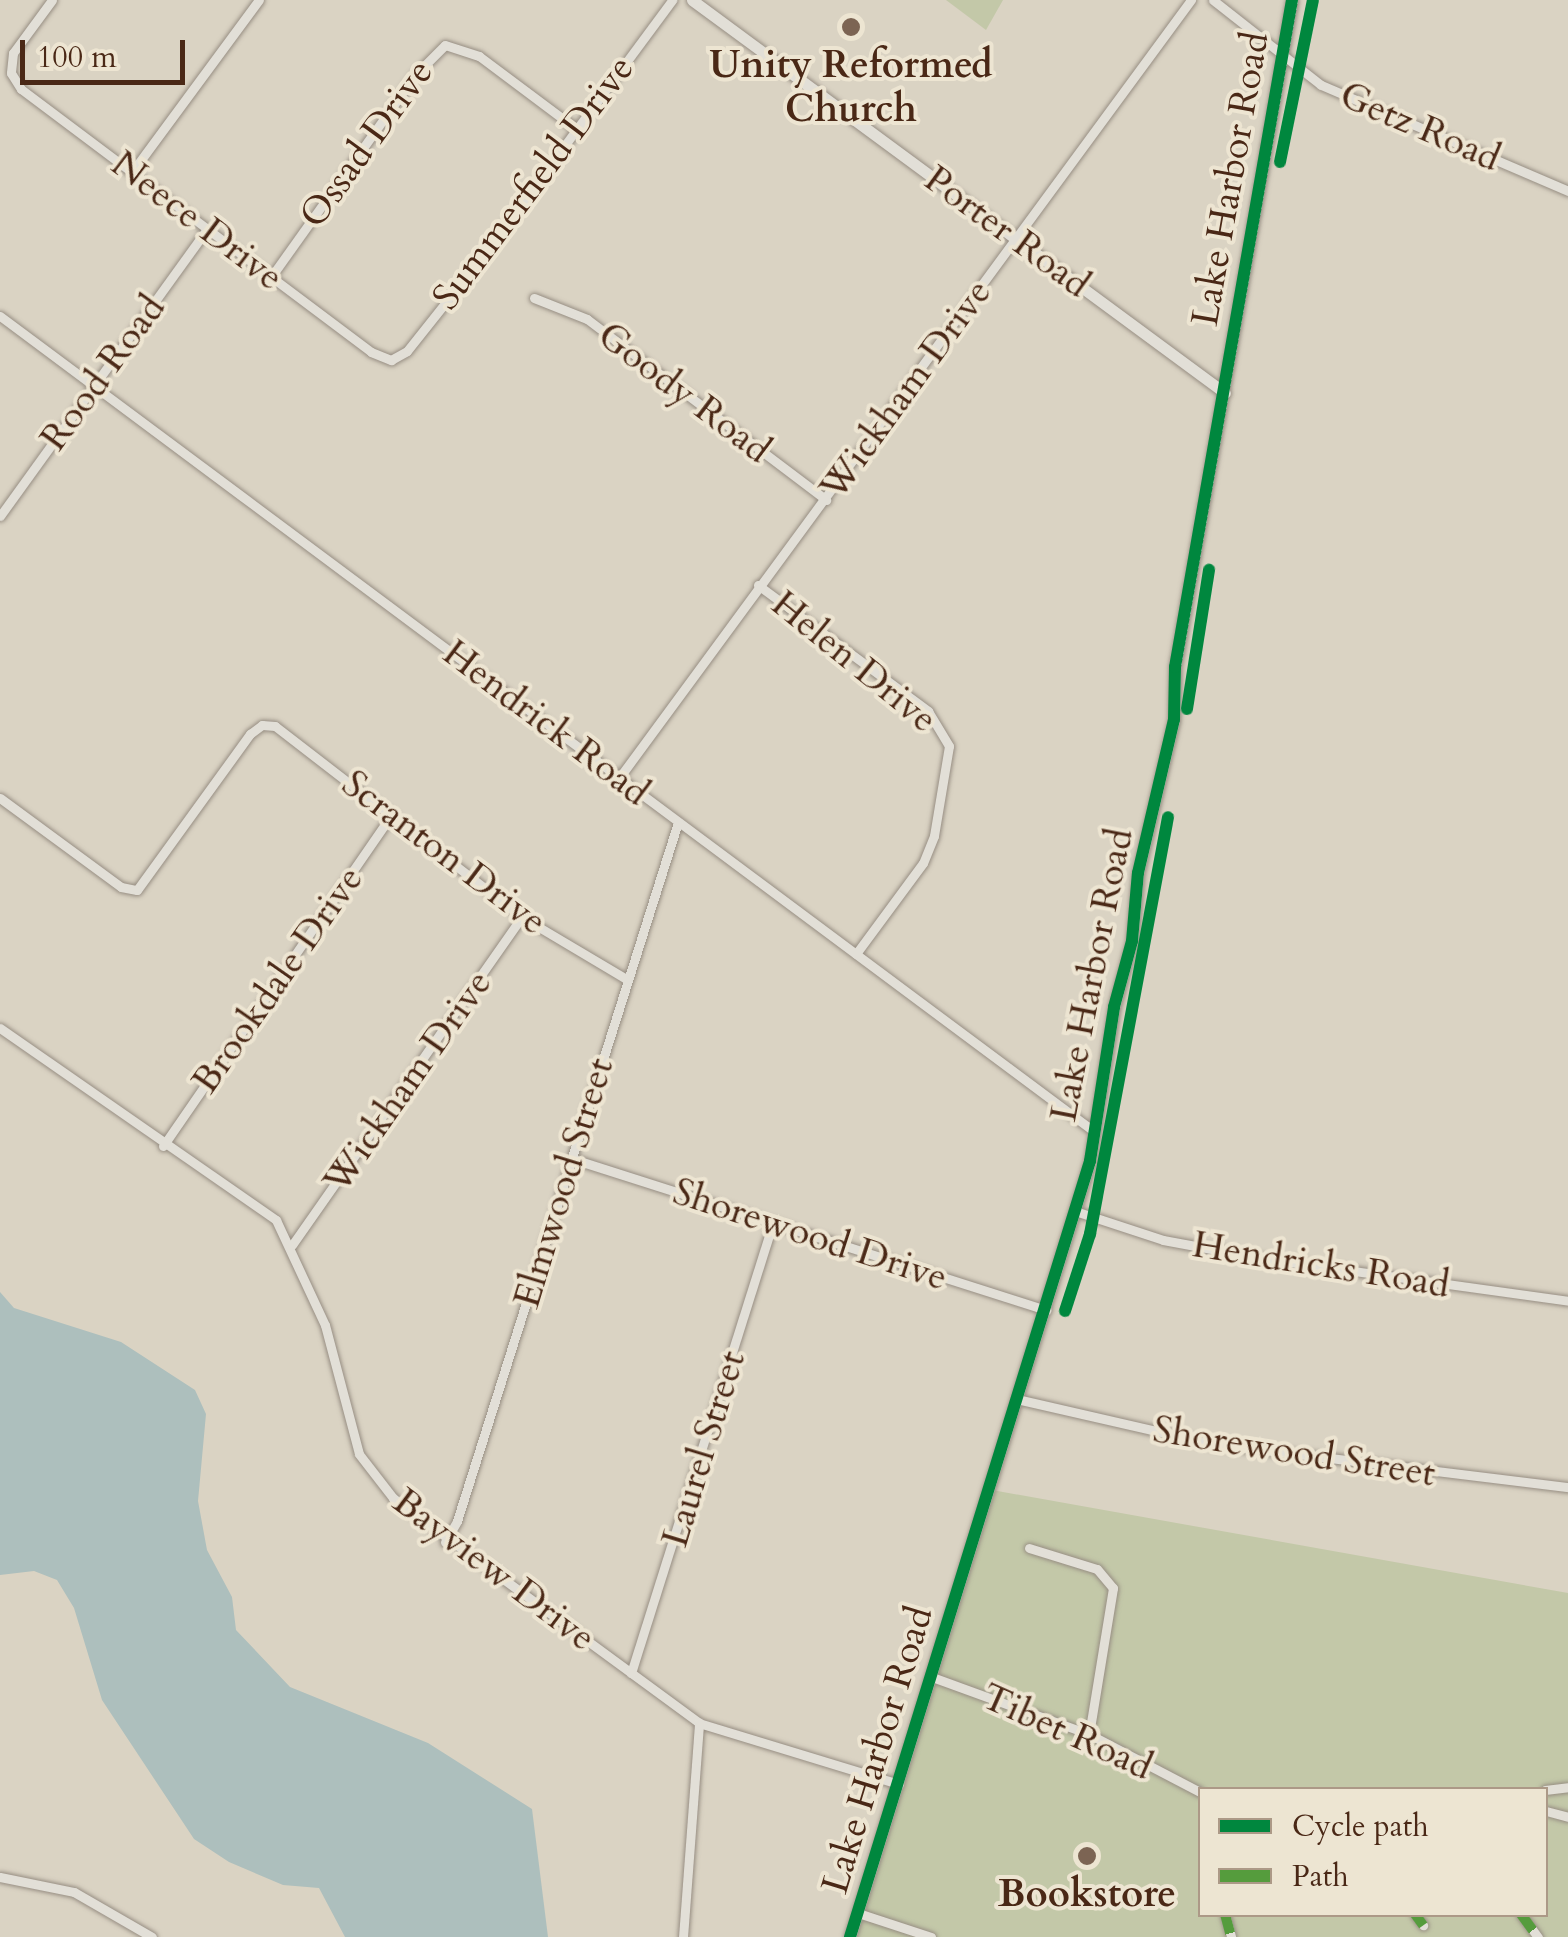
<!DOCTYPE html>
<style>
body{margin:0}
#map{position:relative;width:1568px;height:1937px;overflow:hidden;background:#dad3c3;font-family:Cardo,serif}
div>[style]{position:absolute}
.green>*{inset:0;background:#c3c8a8}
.water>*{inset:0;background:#adbfbd}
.roads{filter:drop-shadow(0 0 2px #978e83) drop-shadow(0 0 2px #978e83)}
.minor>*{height:9px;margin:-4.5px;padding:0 4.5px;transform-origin:4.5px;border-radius:4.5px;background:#e2dfd7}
.tertiary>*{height:11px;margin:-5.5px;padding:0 5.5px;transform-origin:5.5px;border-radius:5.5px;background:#e2dfd7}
.quiet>*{height:10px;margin-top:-5px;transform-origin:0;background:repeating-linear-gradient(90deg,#559c3d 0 20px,transparent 0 30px)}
.cycleway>*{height:12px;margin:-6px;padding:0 6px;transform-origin:6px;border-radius:6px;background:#00873e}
.dots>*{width:28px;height:28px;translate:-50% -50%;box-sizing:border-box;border:5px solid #ede5d2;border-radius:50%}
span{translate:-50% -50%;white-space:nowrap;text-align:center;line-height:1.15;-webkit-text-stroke:8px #ede5d2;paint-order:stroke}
.poi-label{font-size:38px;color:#4a2816;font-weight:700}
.street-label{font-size:38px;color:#4a2816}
.legend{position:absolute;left:1198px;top:1787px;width:350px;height:130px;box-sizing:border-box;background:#ede5d2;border:2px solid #ac9987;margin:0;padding:12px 18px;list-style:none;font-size:30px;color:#4a2816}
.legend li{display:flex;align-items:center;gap:20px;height:50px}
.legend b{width:50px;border:2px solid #ac9987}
.scale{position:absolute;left:20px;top:40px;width:165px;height:45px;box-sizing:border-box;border:5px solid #4a2816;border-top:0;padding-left:12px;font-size:30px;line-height:35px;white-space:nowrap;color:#4a2816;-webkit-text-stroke:8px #ede5d2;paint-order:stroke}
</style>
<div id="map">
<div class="green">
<i style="clip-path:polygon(946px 0,1003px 0,986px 30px)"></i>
<i style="clip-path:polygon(evenodd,992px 1490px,1568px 1593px,1568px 1937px,850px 1937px,992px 1490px,1200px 1790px,1546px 1790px,1546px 1914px,1200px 1914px,1200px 1790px)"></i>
</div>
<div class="water">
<i style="clip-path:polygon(0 1292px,14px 1308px,121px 1342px,195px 1390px,206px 1414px,198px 1501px,207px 1550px,232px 1597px,236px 1630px,290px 1687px,428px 1743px,532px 1809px,548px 1937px,345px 1937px,319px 1888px,283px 1885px,229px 1862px,194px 1839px,102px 1700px,74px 1608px,57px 1580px,34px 1571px,0 1575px)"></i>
</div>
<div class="roads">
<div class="minor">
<i style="left:52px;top:0;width:66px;rotate:126.3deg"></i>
<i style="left:13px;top:53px;width:20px;rotate:96deg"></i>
<i style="left:11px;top:73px;width:19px;rotate:58deg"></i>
<i style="left:21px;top:89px;width:438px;rotate:36.9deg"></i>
<i style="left:371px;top:352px;width:22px;rotate:22deg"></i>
<i style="left:391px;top:360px;width:18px;rotate:-29deg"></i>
<i style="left:407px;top:351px;width:130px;rotate:-51.5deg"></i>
<i style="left:488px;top:249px;width:310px;rotate:-53.5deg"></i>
<i style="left:1213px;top:0;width:137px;rotate:38.2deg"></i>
<i style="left:1321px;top:85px;width:269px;rotate:23.2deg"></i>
<i style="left:132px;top:172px;width:214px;rotate:-53.6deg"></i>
<i style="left:271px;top:277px;width:248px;rotate:-54.5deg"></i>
<i style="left:415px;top:75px;width:42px;rotate:-45deg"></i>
<i style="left:445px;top:45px;width:36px;rotate:18deg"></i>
<i style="left:479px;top:56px;width:119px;rotate:36.8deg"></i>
<i style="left:534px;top:298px;width:57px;rotate:21.6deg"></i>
<i style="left:587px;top:319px;width:300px;rotate:37.1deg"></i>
<i style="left:0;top:316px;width:1362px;rotate:36.7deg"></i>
<i style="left:0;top:516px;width:352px;rotate:-54.2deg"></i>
<i style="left:758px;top:585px;width:212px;rotate:36.5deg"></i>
<i style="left:928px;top:711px;width:41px;rotate:59deg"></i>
<i style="left:949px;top:746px;width:91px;rotate:99.5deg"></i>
<i style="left:934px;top:836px;width:29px;rotate:112deg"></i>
<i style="left:923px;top:863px;width:113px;rotate:126.4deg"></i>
<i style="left:619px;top:778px;width:966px;rotate:-53.68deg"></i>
<i style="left:0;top:798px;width:150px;rotate:36.3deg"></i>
<i style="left:121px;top:887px;width:16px;rotate:11deg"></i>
<i style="left:137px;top:890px;width:193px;rotate:-54.1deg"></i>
<i style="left:250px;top:734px;width:15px;rotate:-37deg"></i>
<i style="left:262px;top:725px;width:13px;rotate:4deg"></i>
<i style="left:275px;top:726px;width:312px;rotate:37.7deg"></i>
<i style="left:522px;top:917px;width:123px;rotate:30.7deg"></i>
<i style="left:0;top:1028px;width:336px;rotate:34.8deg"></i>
<i style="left:276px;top:1220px;width:116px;rotate:65deg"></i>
<i style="left:325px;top:1325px;width:133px;rotate:75.2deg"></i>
<i style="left:359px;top:1454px;width:56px;rotate:52.3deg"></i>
<i style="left:393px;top:1498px;width:380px;rotate:36.3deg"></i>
<i style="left:699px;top:1723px;width:209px;rotate:17deg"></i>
<i style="left:163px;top:1146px;width:403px;rotate:-55.4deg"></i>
<i style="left:573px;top:1159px;width:497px;rotate:17.7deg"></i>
<i style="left:1078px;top:1212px;width:89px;rotate:18.2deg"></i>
<i style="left:1163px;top:1240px;width:99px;rotate:10.5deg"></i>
<i style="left:1260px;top:1258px;width:311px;rotate:7.9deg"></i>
<i style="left:292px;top:1245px;width:401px;rotate:-55deg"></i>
<i style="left:1021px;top:1400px;width:192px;rotate:12.9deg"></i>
<i style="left:1208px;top:1443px;width:363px;rotate:7deg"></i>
<i style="left:445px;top:1542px;width:24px;rotate:-60deg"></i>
<i style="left:457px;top:1521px;width:733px;rotate:-72.45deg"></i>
<i style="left:1029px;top:1548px;width:71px;rotate:17.2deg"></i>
<i style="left:1097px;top:1569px;width:25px;rotate:50deg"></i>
<i style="left:1113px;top:1588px;width:148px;rotate:99.3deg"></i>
<i style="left:631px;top:1673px;width:471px;rotate:-72.5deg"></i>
<i style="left:932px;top:1677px;width:167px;rotate:20deg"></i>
<i style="left:1089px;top:1734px;width:125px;rotate:27.6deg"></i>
<i style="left:1545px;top:1790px;width:23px;rotate:-7deg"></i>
<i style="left:1546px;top:1811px;width:23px;rotate:15deg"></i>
<i style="left:0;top:1877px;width:76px;rotate:11.5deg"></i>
<i style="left:74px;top:1892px;width:90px;rotate:30deg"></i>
<i style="left:858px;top:1913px;width:77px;rotate:18.2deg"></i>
<i style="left:1225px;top:1914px;width:24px;rotate:75deg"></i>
<i style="left:1415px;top:1914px;width:14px;rotate:54deg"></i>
<i style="left:1521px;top:1914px;width:29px;rotate:54deg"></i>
<i style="left:683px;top:1937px;width:215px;rotate:-85.7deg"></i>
</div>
<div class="tertiary">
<i style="left:692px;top:0;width:662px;rotate:36.4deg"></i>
<i style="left:850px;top:1937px;width:812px;rotate:-72.81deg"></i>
<i style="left:1090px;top:1161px;width:156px;rotate:-81.1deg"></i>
<i style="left:1114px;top:1007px;width:68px;rotate:-74.7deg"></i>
<i style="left:1132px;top:941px;width:68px;rotate:-85deg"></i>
<i style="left:1138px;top:873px;width:157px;rotate:-76.8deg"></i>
<i style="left:1174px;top:720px;width:53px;rotate:-88.9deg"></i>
<i style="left:1175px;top:667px;width:677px;rotate:-80.05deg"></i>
</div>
</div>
<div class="quiet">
<i style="left:1225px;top:1914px;width:24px;rotate:75deg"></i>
<i style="left:1415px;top:1914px;width:14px;rotate:54deg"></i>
<i style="left:1521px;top:1914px;width:29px;rotate:54deg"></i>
</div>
<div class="cycleway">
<i style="left:1280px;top:162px;width:165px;rotate:-78.5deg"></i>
<i style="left:1187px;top:709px;width:141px;rotate:-81deg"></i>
<i style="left:1065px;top:1311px;width:81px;rotate:-72deg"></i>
<i style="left:1090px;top:1234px;width:424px;rotate:-79.4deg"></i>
<i style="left:850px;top:1937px;width:812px;rotate:-72.81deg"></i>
<i style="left:1090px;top:1161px;width:156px;rotate:-81.1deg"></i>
<i style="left:1114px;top:1007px;width:68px;rotate:-74.7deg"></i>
<i style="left:1132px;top:941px;width:68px;rotate:-85deg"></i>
<i style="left:1138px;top:873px;width:157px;rotate:-76.8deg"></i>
<i style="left:1174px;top:720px;width:53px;rotate:-88.9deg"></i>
<i style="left:1175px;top:667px;width:677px;rotate:-80.05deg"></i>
</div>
<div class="dots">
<i style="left:851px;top:27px;background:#7c6453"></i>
<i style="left:1087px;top:1856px;background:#7c6453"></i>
</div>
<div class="poi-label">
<span style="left:851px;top:88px">Unity Reformed<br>Church</span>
<span style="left:1087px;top:1895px">Bookstore</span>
</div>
<div class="street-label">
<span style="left:1420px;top:127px;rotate:23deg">Getz Road</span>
<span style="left:367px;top:144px;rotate:-54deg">Ossad Drive</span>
<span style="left:1231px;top:179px;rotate:-80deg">Lake Harbor Road</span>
<span style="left:534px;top:183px;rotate:-53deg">Summerfield Drive</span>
<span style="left:197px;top:221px;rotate:37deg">Neece Drive</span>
<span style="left:1007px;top:232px;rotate:36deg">Porter Road</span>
<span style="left:103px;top:373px;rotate:-54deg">Rood Road</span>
<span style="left:906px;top:390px;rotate:-54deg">Wickham Drive</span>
<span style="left:684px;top:393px;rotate:37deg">Goody Road</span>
<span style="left:854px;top:662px;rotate:39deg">Helen Drive</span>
<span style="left:546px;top:723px;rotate:37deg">Hendrick Road</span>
<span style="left:444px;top:853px;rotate:37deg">Scranton Drive</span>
<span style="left:1092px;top:975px;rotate:-79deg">Lake Harbor Road</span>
<span style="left:278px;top:980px;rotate:-55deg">Brookdale Drive</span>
<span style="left:408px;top:1082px;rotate:-55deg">Wickham Drive</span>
<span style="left:564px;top:1183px;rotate:-73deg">Elmwood Street</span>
<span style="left:810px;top:1235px;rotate:18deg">Shorewood Drive</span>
<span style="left:1321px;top:1265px;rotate:9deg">Hendricks Road</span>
<span style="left:704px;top:1449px;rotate:-73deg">Laurel Street</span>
<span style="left:1294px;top:1452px;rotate:9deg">Shorewood Street</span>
<span style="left:494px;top:1570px;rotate:37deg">Bayview Drive</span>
<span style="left:1067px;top:1732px;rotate:24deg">Tibet Road</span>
<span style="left:878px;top:1750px;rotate:-73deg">Lake Harbor Road</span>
</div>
<ul class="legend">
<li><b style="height:12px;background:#00873e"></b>Cycle path</li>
<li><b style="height:12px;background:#559c3d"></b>Path</li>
</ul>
<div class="scale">100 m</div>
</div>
